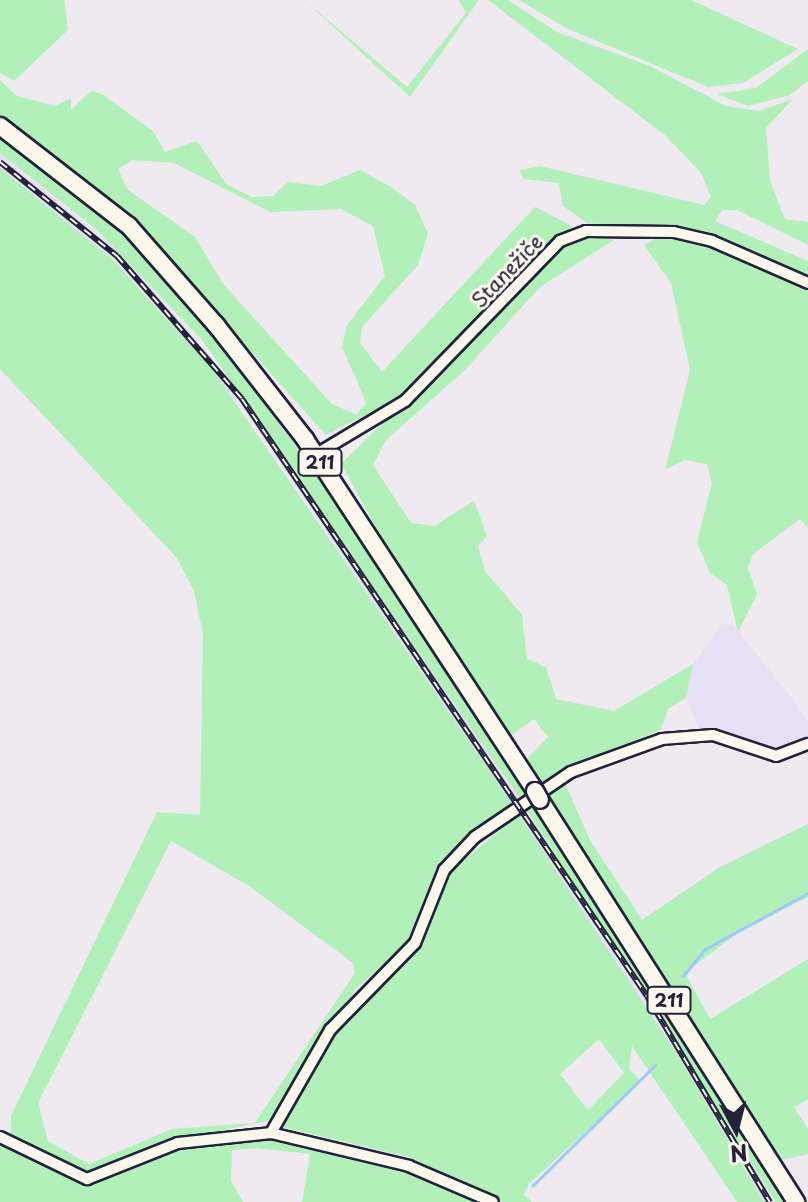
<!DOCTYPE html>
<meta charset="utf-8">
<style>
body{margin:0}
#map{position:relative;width:808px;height:1202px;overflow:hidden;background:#efe9f0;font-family:"Playpen Sans",sans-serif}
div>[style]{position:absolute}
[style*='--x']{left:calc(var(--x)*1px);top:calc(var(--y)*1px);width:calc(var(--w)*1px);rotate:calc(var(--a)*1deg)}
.built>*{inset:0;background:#e7dff3}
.green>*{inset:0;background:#b1f0b8}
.stream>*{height:3px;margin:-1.5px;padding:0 1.5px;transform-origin:1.5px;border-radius:1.5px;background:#9ccbf7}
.roads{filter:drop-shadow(2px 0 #22223b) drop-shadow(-2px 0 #22223b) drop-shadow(0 2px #22223b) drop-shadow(0 -2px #22223b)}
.street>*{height:10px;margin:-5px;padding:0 5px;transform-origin:5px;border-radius:5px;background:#fbf7ec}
.primary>*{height:16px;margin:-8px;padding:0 8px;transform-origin:8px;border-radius:8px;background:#fbf7ec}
.rail>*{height:6px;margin-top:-3px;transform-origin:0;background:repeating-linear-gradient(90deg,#fbf7ec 0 9px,#22223b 0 18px);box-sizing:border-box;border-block:2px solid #22223b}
.bridges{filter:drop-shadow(2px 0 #22223b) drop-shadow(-2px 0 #22223b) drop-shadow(0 2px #22223b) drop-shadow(0 -2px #22223b)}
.primary-bridge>*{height:16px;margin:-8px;padding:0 8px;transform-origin:8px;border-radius:8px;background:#fbf7ec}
span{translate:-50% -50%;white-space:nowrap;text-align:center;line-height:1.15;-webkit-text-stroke:6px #fbf7ec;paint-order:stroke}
.shield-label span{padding:2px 6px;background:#fbf7ec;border:2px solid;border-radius:6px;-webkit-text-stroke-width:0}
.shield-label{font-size:18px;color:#22223b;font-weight:700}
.street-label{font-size:20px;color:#22223b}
.north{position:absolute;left:696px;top:1090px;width:80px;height:80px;-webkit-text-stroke:6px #fbf7ec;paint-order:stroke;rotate:173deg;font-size:22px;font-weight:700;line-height:32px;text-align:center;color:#22223b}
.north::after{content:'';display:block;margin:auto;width:28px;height:36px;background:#22223b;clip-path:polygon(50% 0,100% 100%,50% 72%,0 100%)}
</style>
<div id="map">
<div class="built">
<i style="clip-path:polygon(0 153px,121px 253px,256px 409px,597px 913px,776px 1202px,764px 1202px,681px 1060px,250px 419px,145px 291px,0 168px)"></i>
<i style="clip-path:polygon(722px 624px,733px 625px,791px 697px,808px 722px,808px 739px,775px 751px,699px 729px,686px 698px,693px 664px)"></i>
</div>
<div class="green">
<i style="clip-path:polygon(0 0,64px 0,68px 30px,14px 81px,0 73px)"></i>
<i style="clip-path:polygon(304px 0,407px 87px,466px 13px,459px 0,479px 0,410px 97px)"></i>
<i style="clip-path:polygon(488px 0,508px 0,557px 32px,650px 66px,726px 106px,759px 111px,793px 99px,766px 128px,770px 181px,785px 219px,808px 222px,808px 245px,737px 210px,722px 210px,715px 221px,808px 261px,808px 276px,696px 231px,587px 223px,563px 206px,559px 183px,524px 179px,519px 170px,540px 166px,704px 205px,711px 197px,701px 173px,666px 136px)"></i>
<i style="clip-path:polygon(519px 0,691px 0,798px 49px,743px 83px,708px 87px,566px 28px)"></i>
<i style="clip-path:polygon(808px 49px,808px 81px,790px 95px,748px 106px,717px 94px,756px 88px)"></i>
<i style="clip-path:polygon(evenodd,0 80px,17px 96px,55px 106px,71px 98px,71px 110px,91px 91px,102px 94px,153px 131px,165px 152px,197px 141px,226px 184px,252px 197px,273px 196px,288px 182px,321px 186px,360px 170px,391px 187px,415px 205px,428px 234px,418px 265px,362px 327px,360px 343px,382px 372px,535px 207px,572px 226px,399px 398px,326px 435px,132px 219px,0 117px,0 80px,132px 160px,174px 163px,271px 212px,341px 209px,373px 226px,385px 276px,347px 325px,342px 347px,366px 402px,357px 415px,332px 404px,223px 284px,195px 237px,128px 190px,118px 169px,132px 160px)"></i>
<i style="clip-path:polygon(0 133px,125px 231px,193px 309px,342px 508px,528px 796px,521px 800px,202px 340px,97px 230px,0 153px)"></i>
<i style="clip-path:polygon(evenodd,0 168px,112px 259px,212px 369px,513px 805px,435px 874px,416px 934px,355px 990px,272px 1120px,156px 1144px,85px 1174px,11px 1136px,11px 1116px,157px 812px,200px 815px,203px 634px,194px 591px,177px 558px,0 369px,0 168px,171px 841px,249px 886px,353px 963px,355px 973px,255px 1123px,172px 1129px,89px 1164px,48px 1141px,38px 1103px,171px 841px)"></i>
<i style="clip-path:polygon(588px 236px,614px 240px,540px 287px,464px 371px,386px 440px,373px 465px,411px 523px,434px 526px,474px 501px,487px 536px,478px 546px,485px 571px,522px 615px,527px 659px,546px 667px,556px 699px,614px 711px,693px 664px,686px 698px,668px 709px,661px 729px,542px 786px,527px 759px,548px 737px,534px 719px,512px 735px,505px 731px,400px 570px,341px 464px,560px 249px)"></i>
<i style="clip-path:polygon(661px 236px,726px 251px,808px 287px,808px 528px,800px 519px,753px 554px,748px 568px,757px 594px,738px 632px,727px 585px,710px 573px,697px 542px,712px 483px,707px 464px,684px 460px,665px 470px,690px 370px,671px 283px,644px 245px)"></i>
<i style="clip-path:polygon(564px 781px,590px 840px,642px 920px,720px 867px,808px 824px,808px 897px,740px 931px,685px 973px,710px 1019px,808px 959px,808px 1099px,794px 1107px,808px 1129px,808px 1154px,781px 1160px,750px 1115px,548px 795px)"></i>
<i style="clip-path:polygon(534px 804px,789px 1202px,776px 1202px,527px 810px)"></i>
<i style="clip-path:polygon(evenodd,519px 815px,681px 1060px,764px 1202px,737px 1202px,632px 1046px,629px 1069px,641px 1081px,529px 1184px,524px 1195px,532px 1202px,503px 1202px,409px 1157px,282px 1127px,332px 1034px,360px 997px,420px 944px,443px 877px,519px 815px,599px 1039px,624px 1073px,588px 1110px,560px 1074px,599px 1039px)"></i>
<i style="clip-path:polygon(277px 1138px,392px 1166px,483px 1202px,302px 1202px,310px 1154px,256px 1148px,232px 1150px,231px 1181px,243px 1202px,0 1202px,0 1141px,84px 1184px,158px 1153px)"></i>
</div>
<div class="stream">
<i style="--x:683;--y:976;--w:35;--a:-51"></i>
<i style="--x:705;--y:949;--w:117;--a:-28.5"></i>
<i style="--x:532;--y:1186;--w:173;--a:-44.5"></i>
</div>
<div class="roads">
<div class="street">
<i style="--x:315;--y:455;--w:105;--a:-31"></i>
<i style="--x:405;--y:401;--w:223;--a:-45.9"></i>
<i style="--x:560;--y:241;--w:28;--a:-21"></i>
<i style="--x:586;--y:231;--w:88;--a:0.7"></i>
<i style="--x:674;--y:232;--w:39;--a:13"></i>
<i style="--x:712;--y:241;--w:105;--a:23.6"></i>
<i style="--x:271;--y:1133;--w:119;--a:-60.2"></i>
<i style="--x:330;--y:1030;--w:122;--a:-45.7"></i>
<i style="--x:415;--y:943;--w:79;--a:-68.3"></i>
<i style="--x:444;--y:870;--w:45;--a:-46.8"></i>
<i style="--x:475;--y:837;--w:116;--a:-34.1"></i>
<i style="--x:571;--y:772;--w:97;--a:-19.9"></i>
<i style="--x:662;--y:739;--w:51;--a:-4.5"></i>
<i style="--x:713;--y:735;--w:66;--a:18.4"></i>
<i style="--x:776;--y:756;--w:34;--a:-21"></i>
<i style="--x:0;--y:1137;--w:97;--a:25.8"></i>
<i style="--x:87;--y:1179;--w:98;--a:-21.6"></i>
<i style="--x:178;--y:1143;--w:94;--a:-6.1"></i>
<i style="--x:271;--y:1133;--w:142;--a:13.4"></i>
<i style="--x:409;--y:1166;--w:91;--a:23.2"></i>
</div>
<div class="primary">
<i style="--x:0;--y:126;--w:163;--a:37.8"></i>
<i style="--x:129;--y:226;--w:132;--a:48.7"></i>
<i style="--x:216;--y:325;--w:145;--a:52"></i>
<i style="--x:305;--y:439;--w:420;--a:56.8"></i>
<i style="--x:540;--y:800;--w:477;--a:57.5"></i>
</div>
</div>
<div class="rail">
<i style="--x:0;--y:162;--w:150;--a:38.8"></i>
<i style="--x:117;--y:256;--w:190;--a:48.8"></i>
<i style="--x:242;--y:399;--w:721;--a:55.85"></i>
<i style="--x:647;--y:996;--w:240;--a:59.2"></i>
</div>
<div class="bridges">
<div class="primary-bridge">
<i style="--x:535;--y:791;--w:10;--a:61"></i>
</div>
</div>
<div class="shield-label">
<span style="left:320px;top:462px">211</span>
<span style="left:669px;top:1000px">211</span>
</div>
<div class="street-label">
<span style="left:507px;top:271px;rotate:-46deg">Stanežiče</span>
</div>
<div class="north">N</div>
</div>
